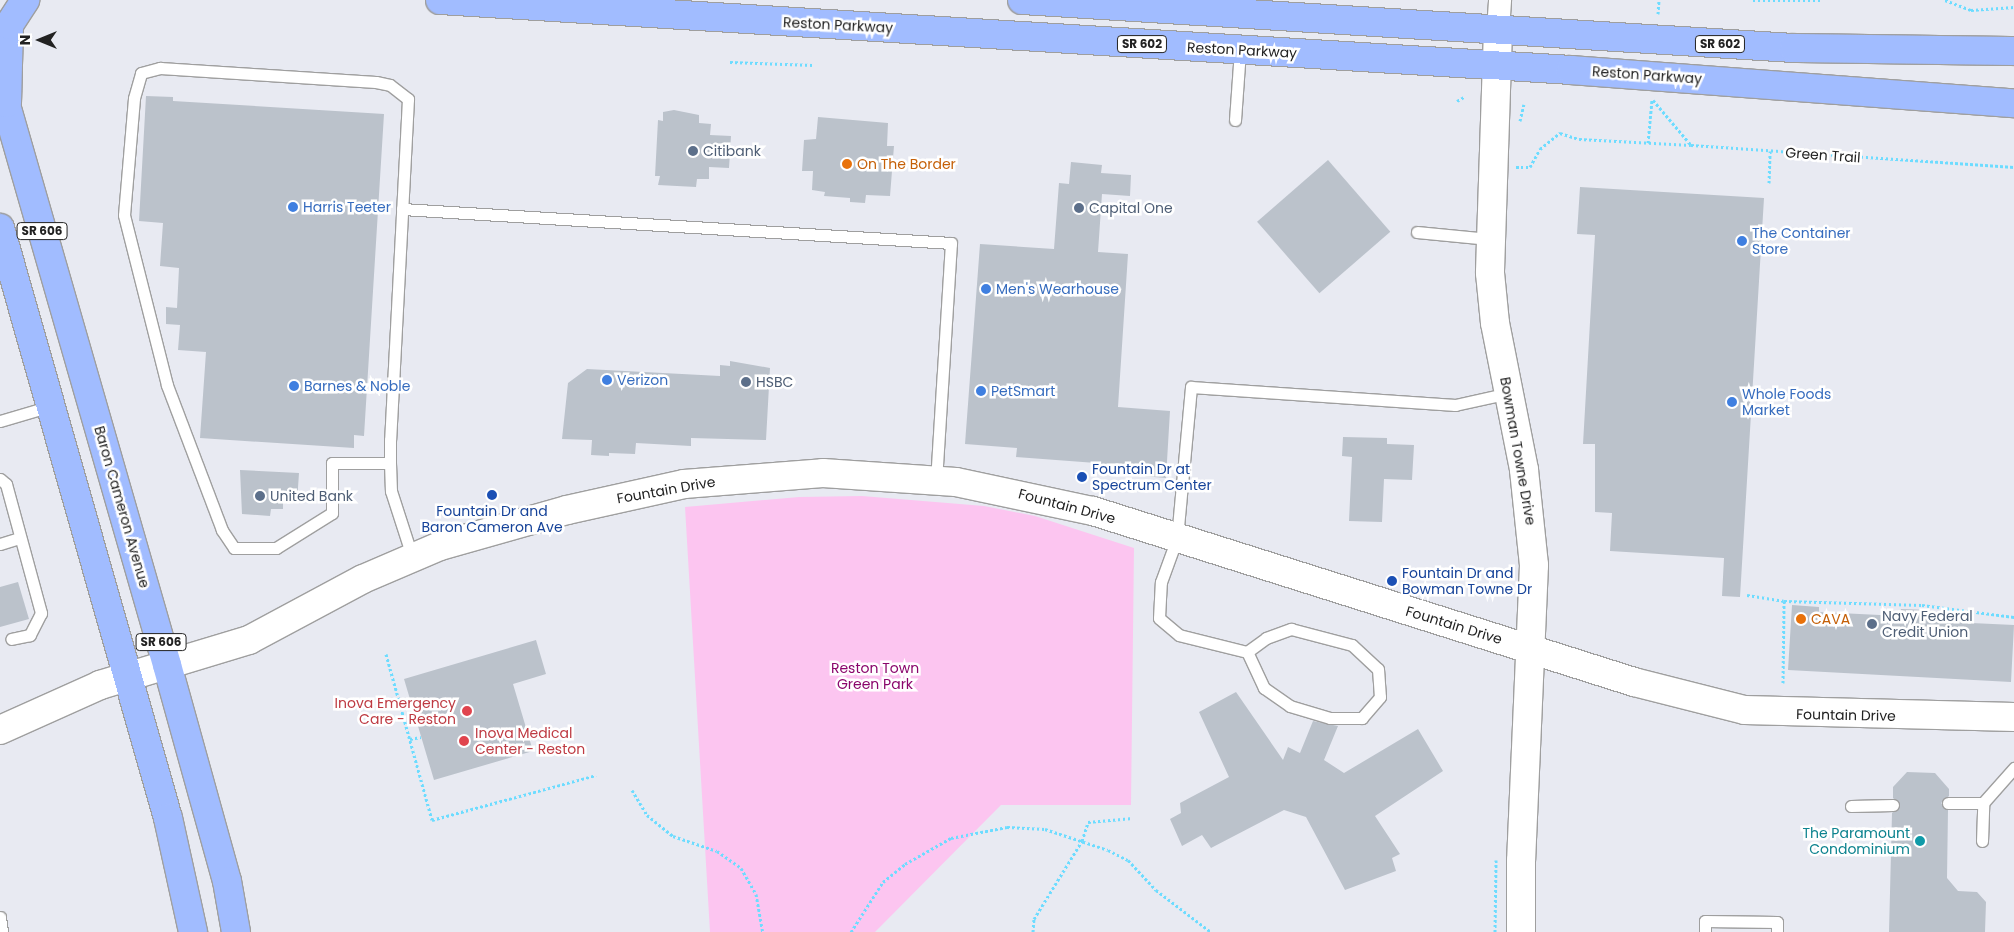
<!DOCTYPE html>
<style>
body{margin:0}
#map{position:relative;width:2014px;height:932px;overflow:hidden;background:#e8eaf2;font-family:Poppins,sans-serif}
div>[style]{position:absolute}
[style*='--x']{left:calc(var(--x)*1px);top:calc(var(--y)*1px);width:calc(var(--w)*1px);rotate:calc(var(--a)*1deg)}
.park>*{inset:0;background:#fcc5f0}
.building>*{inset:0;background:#bbc2cb;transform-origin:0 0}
.path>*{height:3px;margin-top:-1.5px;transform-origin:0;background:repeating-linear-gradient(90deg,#6ddcff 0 2.5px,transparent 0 5px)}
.roads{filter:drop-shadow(1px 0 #9f9f9f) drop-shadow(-1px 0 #9f9f9f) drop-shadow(0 1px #9f9f9f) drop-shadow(0 -1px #9f9f9f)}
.service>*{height:11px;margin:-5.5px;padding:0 5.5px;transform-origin:5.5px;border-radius:5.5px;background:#fff}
.minor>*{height:22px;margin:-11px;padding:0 11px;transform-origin:11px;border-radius:11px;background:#fff}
.tertiary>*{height:28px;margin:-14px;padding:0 14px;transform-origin:14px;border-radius:14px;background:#fff}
.primary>*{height:28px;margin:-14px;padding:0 14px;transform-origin:14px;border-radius:14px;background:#a1bcff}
.dots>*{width:14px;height:14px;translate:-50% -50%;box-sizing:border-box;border:2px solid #fff;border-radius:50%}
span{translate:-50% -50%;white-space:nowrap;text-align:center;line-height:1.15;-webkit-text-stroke:5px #fff;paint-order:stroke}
.shield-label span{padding:1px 4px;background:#fff;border:1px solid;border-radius:4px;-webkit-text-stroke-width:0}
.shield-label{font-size:12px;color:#222;font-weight:700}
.street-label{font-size:14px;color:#222}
.service-label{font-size:14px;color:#4e5e75}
.left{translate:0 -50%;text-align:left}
.food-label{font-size:14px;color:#c56008}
.shop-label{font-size:14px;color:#366cbe}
.transit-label{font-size:14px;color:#164399}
.park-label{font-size:14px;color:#8a066c}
.health-label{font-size:14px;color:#be3a42}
.right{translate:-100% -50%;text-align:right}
.culture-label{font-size:14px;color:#0d838f}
.north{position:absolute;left:15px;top:15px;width:50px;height:50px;-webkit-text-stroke:4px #fff;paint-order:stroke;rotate:270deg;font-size:14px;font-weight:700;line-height:20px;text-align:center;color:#222}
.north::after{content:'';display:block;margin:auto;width:18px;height:22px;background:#222;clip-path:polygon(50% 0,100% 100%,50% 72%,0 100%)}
</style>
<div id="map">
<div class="park">
<i style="clip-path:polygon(862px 496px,984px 506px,1035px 516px,1134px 548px,1131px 805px,1001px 805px,875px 932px,710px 932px,685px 507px,799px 497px)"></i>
</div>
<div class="building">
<i style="clip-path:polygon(146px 96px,173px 97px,173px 101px,384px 114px,364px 436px,354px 435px,354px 448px,200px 438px,206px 352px,178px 350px,180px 325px,166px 324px,166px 307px,177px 308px,179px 268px,160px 266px,163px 223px,139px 221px)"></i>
<i style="clip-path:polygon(674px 110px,699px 115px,699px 123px,711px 124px,710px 135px,731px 136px,729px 168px,709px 167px,709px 179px,697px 179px,696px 187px,658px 185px,660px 176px,655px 176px,658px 120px,663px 121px,663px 112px)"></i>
<i style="clip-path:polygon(818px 117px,888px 123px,887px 146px,894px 146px,890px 196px,866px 195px,865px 203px,850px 202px,850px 198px,824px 196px,825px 192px,812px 190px,813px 171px,802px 171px,804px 140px,816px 139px)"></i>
<i style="left:1328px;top:160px;width:95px;height:94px;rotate:49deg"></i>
<i style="clip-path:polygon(1071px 162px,1102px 165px,1101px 173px,1131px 175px,1130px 196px,1102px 194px,1098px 252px,1128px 254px,1118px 407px,1170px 411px,1166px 478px,1095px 472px,1096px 463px,1016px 457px,1017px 448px,965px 444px,980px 244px,1054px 249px,1059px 183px,1069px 184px)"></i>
<i style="clip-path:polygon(1580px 187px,1764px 198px,1740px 597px,1722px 596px,1724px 558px,1610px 551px,1612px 513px,1595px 512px,1595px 444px,1583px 444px,1595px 235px,1577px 234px)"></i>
<i style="clip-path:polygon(730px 361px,770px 368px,766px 440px,691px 438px,691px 446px,636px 443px,635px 454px,609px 453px,609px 456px,591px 455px,592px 440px,562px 439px,568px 383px,587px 369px,720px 376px,720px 365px,730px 366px)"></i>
<i style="clip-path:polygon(1343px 437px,1387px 438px,1387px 444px,1414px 445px,1412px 480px,1384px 479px,1382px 522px,1349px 521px,1352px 457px,1342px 456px)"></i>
<i style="clip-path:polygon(240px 470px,299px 473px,297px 502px,283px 502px,283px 509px,271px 509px,270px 516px,242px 514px)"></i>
<i style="clip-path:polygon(18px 582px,29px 619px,0 627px,0 587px)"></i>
<i style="clip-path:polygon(1792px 605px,1819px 607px,1819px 612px,1900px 616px,1901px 609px,1930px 610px,1929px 621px,2014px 625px,2011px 682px,1788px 670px)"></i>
<i style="clip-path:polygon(536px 640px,546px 674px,513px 684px,533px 751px,434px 780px,404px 679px)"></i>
<i style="clip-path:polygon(1236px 692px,1283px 760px,1288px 747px,1300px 753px,1313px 721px,1338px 726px,1324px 760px,1344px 773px,1418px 729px,1443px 771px,1375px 816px,1400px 854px,1392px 858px,1396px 871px,1345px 890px,1306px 817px,1284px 810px,1211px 848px,1202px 835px,1182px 846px,1170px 819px,1181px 813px,1180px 803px,1229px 777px,1199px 712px)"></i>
<i style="clip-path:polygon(1907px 772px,1935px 773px,1949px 789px,1949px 796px,1941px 803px,1948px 810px,1947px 878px,1958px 891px,1977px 892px,1986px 902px,1985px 932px,1889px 932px,1892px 813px,1900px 805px,1893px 798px,1893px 787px)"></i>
</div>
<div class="path">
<i style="--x:1753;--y:0;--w:68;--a:0"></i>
<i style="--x:1945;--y:0;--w:28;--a:21"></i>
<i style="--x:1971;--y:10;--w:43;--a:-4"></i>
<i style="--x:1658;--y:14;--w:14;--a:-86"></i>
<i style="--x:730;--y:62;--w:83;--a:2.1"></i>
<i style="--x:1653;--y:100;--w:59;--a:49.8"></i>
<i style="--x:1691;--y:145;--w:324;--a:3.9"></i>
<i style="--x:1457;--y:101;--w:8;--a:-30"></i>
<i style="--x:1520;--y:121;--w:17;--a:-77"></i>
<i style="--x:1648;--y:143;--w:43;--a:-84.7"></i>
<i style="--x:1516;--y:167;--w:14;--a:0"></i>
<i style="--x:1530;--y:167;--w:21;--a:-61"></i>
<i style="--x:1540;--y:149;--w:26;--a:-39"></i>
<i style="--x:1560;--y:133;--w:20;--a:18"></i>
<i style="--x:1579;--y:139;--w:112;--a:3.1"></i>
<i style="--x:1769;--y:183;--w:32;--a:-88"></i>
<i style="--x:1747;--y:595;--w:37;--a:9"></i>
<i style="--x:1784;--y:601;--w:138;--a:1.7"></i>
<i style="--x:1922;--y:605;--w:93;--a:7.4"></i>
<i style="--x:386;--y:654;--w:172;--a:74.5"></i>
<i style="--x:432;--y:820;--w:170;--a:-15.3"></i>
<i style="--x:1783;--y:683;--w:82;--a:-89.3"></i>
<i style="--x:410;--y:739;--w:11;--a:-10"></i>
<i style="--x:632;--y:790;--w:29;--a:59"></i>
<i style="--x:647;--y:815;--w:33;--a:39"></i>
<i style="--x:673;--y:836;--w:46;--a:18.8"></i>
<i style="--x:717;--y:851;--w:29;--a:35"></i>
<i style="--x:741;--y:868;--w:30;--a:60"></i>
<i style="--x:756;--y:894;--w:39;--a:80"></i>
<i style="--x:851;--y:932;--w:59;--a:-57.4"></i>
<i style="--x:883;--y:882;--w:28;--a:-39"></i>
<i style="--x:905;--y:864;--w:53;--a:-29.5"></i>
<i style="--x:951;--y:838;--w:57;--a:-11.1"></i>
<i style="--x:1007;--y:827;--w:38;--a:3"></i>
<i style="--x:1045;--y:829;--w:66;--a:18.4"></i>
<i style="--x:1108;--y:850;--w:22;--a:27"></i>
<i style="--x:1128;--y:860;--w:41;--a:47"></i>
<i style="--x:1156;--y:890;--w:69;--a:37.4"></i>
<i style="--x:1033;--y:932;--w:13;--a:-86"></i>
<i style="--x:1034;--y:919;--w:92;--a:-58.4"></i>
<i style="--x:1082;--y:841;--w:20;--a:-72"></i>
<i style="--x:1088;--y:822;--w:45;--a:-5.1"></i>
<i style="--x:1495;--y:932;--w:72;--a:-89.2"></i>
</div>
<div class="roads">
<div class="service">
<i style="--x:1235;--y:120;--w:70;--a:-85.9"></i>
<i style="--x:402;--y:209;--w:550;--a:3.54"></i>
<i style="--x:951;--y:243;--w:237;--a:93.6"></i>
<i style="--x:1417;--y:232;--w:72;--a:5.6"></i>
<i style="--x:0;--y:421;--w:53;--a:-16.4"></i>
<i style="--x:390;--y:463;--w:58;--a:180"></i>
<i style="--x:332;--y:463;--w:50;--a:90"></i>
<i style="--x:332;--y:513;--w:66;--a:148"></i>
<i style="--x:276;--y:548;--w:42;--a:180"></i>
<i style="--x:234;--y:548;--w:22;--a:-124"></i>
<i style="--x:222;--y:530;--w:155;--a:-110.8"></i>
<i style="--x:167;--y:385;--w:175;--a:-104.2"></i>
<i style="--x:124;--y:215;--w:117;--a:-85.1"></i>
<i style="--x:134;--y:98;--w:26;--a:-74"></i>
<i style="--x:141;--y:73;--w:20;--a:-15"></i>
<i style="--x:160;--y:68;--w:216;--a:3.7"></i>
<i style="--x:376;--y:82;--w:14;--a:12"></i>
<i style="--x:390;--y:85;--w:23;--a:38"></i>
<i style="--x:408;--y:99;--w:341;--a:93"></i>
<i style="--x:390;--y:440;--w:23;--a:90"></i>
<i style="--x:390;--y:463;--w:28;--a:88"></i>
<i style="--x:391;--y:491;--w:68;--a:72.1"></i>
<i style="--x:0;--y:479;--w:8;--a:40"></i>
<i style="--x:6;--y:484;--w:134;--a:74.8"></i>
<i style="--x:41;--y:613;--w:25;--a:117"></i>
<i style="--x:30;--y:635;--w:19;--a:168"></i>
<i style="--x:0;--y:544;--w:21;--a:-17"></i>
<i style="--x:1247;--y:652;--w:24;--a:-36"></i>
<i style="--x:1266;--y:638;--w:27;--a:-20"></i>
<i style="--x:1291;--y:629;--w:63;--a:14.7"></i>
<i style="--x:1352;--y:645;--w:35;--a:43"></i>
<i style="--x:1378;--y:669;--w:28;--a:86"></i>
<i style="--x:1380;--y:697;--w:28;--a:131"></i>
<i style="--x:1362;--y:718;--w:32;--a:180"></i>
<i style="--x:1330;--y:718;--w:42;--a:-163.3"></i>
<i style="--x:1290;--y:706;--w:32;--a:-145"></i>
<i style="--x:1264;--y:688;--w:40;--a:-115"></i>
<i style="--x:1247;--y:652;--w:70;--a:-166"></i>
<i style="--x:1179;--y:635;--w:26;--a:-140"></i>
<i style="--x:1159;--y:618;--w:36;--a:-87"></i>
<i style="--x:1161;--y:582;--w:47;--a:-70"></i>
<i style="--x:1177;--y:538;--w:152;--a:-84.7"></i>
<i style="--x:1191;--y:387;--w:265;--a:3.9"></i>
<i style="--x:1455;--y:405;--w:55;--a:-12.5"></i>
<i style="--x:1948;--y:803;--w:35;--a:0"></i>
<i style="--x:1851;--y:806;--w:42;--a:-1.4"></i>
<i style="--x:1982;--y:841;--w:38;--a:-88"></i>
<i style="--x:1983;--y:803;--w:47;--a:-48.5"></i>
<i style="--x:0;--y:917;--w:15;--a:82"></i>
<i style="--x:1705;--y:932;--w:11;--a:-90"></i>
<i style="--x:1705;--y:921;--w:72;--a:0.8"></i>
<i style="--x:1777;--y:922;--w:10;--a:90"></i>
</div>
<div class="minor">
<i style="--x:1498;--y:30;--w:30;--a:-86"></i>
</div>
<div class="tertiary">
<i style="--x:1498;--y:30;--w:243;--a:91.9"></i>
<i style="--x:1490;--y:273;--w:50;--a:84.3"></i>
<i style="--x:1495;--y:323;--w:150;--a:78.8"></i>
<i style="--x:1524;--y:470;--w:96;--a:84"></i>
<i style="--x:1534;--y:565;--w:296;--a:92.5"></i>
<i style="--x:1521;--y:861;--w:71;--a:90"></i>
<i style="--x:0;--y:730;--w:110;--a:-24.2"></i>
<i style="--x:100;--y:685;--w:156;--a:-16.8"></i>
<i style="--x:249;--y:640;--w:129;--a:-28.2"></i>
<i style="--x:363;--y:579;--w:84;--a:-23.2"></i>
<i style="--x:440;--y:546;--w:132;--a:-15.8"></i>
<i style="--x:567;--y:510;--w:120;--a:-12.5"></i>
<i style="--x:684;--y:484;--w:139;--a:-4.5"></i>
<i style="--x:823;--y:473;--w:133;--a:3.9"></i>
<i style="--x:956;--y:482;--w:140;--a:12"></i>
<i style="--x:1093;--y:511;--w:567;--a:17.54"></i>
<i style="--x:1634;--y:682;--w:114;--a:14.2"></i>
<i style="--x:1745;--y:710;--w:269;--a:1.5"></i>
</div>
<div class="primary">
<i style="--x:440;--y:0;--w:1133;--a:3.54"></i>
<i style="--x:1571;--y:70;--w:444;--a:4.3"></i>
<i style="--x:1022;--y:0;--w:773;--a:3.56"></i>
<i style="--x:1794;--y:48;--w:220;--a:0.8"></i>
<i style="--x:0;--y:84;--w:605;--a:73.96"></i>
<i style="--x:167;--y:665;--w:224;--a:74.5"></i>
<i style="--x:227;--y:881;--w:52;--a:80"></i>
<i style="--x:7;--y:103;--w:78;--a:-88.5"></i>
<i style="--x:9;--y:25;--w:30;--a:-57"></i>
<i style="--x:0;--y:228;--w:613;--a:74.11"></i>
<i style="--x:168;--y:818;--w:117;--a:77.6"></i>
</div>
</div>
<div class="dots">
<i style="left:693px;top:151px;background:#5c6f8a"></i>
<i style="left:847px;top:164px;background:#e8710a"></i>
<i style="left:293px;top:207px;background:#3f7fe0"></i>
<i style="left:1079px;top:208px;background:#5c6f8a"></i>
<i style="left:1742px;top:241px;background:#3f7fe0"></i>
<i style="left:986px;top:289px;background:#3f7fe0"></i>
<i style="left:607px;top:380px;background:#3f7fe0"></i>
<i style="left:746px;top:382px;background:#5c6f8a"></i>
<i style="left:294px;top:386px;background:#3f7fe0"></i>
<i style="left:981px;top:391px;background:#3f7fe0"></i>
<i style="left:1732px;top:402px;background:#3f7fe0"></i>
<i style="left:1082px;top:477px;background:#1a4fb4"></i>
<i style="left:492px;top:495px;background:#1a4fb4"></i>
<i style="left:260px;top:496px;background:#5c6f8a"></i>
<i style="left:1392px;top:581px;background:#1a4fb4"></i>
<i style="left:1801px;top:619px;background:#e8710a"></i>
<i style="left:1872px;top:624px;background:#5c6f8a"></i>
<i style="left:467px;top:711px;background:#e0444e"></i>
<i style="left:464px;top:741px;background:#e0444e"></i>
<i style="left:1920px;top:841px;background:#0f9aa8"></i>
</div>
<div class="shield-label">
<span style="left:1142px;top:44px">SR 602</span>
<span style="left:1720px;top:44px">SR 602</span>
<span style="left:42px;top:231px">SR 606</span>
<span style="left:161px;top:642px">SR 606</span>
</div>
<div class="street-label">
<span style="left:838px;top:25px;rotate:3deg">Reston Parkway</span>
<span style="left:1242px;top:50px;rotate:3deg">Reston Parkway</span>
<span style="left:1647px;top:75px;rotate:4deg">Reston Parkway</span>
<span style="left:1823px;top:155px;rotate:4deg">Green Trail</span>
<span style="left:1518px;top:451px;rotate:80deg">Bowman Towne Drive</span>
<span style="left:666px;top:490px;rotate:-10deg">Fountain Drive</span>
<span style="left:1067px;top:506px;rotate:15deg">Fountain Drive</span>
<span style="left:122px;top:507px;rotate:74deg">Baron Cameron Avenue</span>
<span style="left:1454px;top:625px;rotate:17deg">Fountain Drive</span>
<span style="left:1846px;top:715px;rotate:1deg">Fountain Drive</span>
</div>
<div class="service-label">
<span class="left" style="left:703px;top:151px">Citibank</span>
<span class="left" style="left:1089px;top:208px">Capital One</span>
<span class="left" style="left:756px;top:382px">HSBC</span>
<span class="left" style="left:270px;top:496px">United Bank</span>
<span class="left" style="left:1882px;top:624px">Navy Federal<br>Credit Union</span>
</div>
<div class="food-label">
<span class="left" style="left:857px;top:164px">On The Border</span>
<span class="left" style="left:1811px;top:619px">CAVA</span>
</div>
<div class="shop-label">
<span class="left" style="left:303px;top:207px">Harris Teeter</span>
<span class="left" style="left:1752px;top:241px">The Container<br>Store</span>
<span class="left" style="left:996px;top:289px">Men's Wearhouse</span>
<span class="left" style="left:617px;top:380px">Verizon</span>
<span class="left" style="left:304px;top:386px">Barnes &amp; Noble</span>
<span class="left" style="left:991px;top:391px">PetSmart</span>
<span class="left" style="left:1742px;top:402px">Whole Foods<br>Market</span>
</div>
<div class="transit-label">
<span class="left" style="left:1092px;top:477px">Fountain Dr at<br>Spectrum Center</span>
<span style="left:492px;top:519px">Fountain Dr and<br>Baron Cameron Ave</span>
<span class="left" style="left:1402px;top:581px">Fountain Dr and<br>Bowman Towne Dr</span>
</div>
<div class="park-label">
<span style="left:875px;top:676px">Reston Town<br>Green Park</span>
</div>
<div class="health-label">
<span class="right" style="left:456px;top:711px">Inova Emergency<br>Care - Reston</span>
<span class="left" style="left:475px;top:741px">Inova Medical<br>Center - Reston</span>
</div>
<div class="culture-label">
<span class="right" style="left:1910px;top:841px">The Paramount<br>Condominium</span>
</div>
<div class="north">N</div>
</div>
